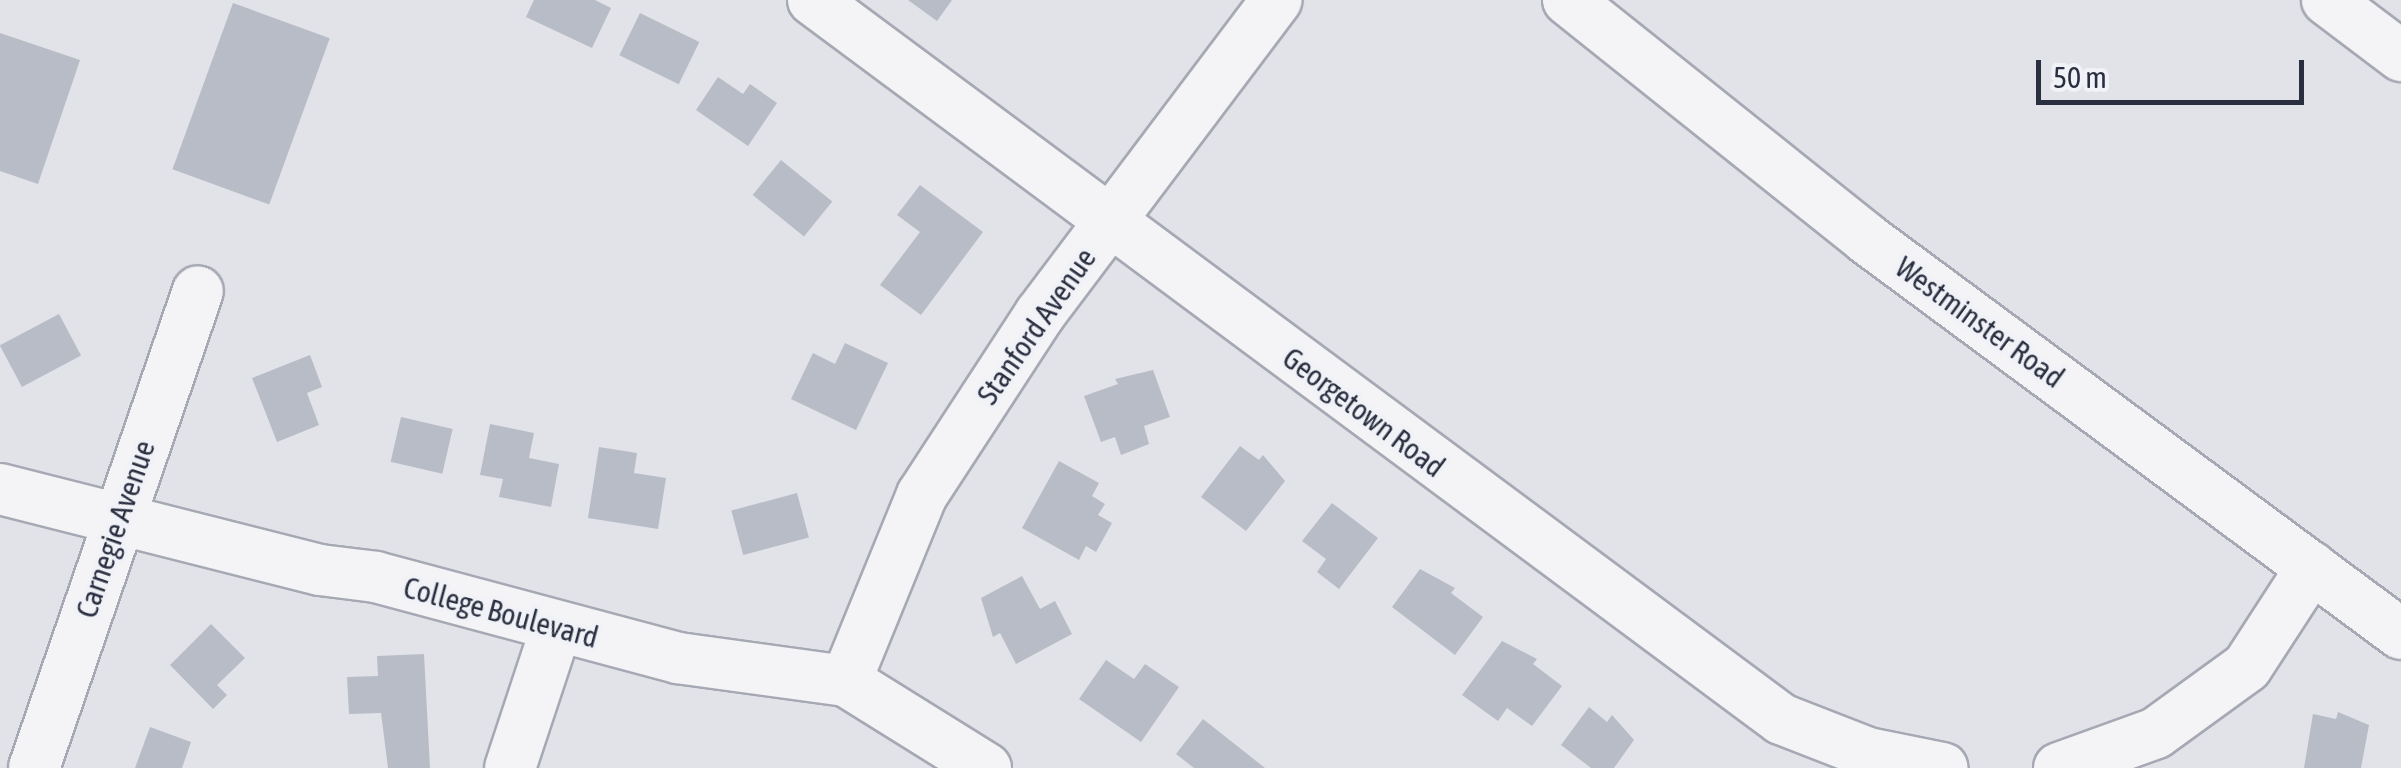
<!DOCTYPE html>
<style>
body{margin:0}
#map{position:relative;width:2401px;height:768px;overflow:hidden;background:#e1e3e9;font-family:"Asap Condensed",sans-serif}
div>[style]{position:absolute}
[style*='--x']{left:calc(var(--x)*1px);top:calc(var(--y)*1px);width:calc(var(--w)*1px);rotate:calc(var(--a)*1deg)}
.building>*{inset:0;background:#b8bcc6;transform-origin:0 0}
.roads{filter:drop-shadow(2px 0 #a6a9b3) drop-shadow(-2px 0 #a6a9b3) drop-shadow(0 2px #a6a9b3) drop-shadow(0 -2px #a6a9b3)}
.minor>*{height:50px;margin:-25px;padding:0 25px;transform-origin:25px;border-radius:25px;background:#f4f4f7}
span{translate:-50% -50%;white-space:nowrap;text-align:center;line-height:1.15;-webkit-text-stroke:8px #f1f2f7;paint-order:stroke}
.street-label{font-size:30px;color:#2a2f40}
.scale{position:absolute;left:2036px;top:60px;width:268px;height:45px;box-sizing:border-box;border:5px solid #2a2f40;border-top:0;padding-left:12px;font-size:30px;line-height:35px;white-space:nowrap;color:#2a2f40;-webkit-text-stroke:8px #f1f2f7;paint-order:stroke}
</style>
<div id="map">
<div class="building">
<i style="clip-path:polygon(534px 0,595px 0,611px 8px,592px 48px,526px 17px)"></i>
<i style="clip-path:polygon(908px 0,952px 0,937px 21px)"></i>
<i style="left:233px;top:3px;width:103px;height:177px;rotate:20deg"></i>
<i style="left:640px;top:13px;width:66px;height:47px;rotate:26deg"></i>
<i style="clip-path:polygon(0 33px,80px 60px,38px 184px,0 171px)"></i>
<i style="clip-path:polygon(718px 77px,743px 94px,750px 84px,777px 103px,748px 146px,696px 110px)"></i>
<i style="left:781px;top:160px;width:66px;height:45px;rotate:39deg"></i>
<i style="clip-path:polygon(920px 185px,983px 232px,921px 315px,880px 285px,920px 232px,897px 215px)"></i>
<i style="left:59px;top:314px;width:47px;height:67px;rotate:62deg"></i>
<i style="clip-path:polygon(845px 343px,888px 363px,856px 430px,791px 399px,813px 353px,835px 364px)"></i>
<i style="clip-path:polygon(310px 355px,322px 387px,307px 393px,319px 425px,277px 442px,252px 378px)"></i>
<i style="clip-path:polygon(1153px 370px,1170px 417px,1144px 426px,1149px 444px,1121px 455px,1115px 437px,1101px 442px,1084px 396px,1118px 384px,1115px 379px)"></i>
<i style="left:401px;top:417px;width:53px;height:46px;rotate:13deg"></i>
<i style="clip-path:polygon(490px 424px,534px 433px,529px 458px,559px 464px,551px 507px,499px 497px,503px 479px,480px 475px)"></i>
<i style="clip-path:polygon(1240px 446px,1259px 460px,1263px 455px,1285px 481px,1246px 531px,1201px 497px)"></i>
<i style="clip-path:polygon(599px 447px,637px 453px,634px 473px,666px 478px,658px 529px,588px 518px)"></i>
<i style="clip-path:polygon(1059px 461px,1099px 483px,1092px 496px,1105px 504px,1098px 515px,1112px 523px,1096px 552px,1086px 546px,1079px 560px,1022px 528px)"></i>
<i style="left:797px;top:493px;width:46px;height:68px;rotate:75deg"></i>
<i style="clip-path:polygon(1332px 503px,1378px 538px,1339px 589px,1317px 572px,1326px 559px,1302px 541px)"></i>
<i style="clip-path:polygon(1420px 569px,1455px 588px,1451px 593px,1483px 617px,1455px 655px,1392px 607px)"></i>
<i style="clip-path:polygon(1022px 576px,1040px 609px,1055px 601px,1072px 634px,1016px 664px,1000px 633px,993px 637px,981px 598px)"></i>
<i style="clip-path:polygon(211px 624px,245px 658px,217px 685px,227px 695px,213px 709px,170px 665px)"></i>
<i style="clip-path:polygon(1502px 641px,1537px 659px,1533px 664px,1562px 686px,1532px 726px,1507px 708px,1498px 721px,1462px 695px)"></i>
<i style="clip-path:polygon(424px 654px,430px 768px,388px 768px,381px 713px,349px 714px,347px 677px,378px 676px,377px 656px)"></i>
<i style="clip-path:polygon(1106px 660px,1134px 679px,1145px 664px,1179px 687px,1141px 742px,1079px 699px)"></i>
<i style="clip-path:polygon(1589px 707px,1607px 722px,1612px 715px,1634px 740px,1614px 768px,1591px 768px,1561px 745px)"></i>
<i style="clip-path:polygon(2338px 712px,2369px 725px,2361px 768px,2304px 768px,2313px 714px,2336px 719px)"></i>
<i style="clip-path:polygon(1203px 719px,1265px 768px,1194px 768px,1176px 754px)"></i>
<i style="clip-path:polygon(150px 727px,191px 742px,182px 768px,135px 768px)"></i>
</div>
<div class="roads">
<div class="minor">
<i style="--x:813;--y:0;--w:1206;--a:36.6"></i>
<i style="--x:1781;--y:719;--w:93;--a:21.3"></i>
<i style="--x:1868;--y:753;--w:76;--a:11.3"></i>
<i style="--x:1568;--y:0;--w:383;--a:38.6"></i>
<i style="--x:1867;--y:239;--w:664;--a:36.49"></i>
<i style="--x:2327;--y:0;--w:93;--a:37.1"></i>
<i style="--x:0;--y:489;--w:330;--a:14.2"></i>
<i style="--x:320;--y:570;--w:56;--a:7.1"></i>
<i style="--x:376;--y:577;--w:313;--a:15"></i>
<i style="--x:678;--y:658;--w:170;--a:7.8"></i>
<i style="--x:846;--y:681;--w:165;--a:31.9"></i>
<i style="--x:846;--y:681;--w:201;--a:-67.8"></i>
<i style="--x:922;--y:495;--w:216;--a:-56.9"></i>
<i style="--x:1040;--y:314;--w:393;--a:-53"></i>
<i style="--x:34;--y:768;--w:504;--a:-71.03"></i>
<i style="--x:510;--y:768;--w:146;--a:-71.7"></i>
<i style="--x:2059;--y:768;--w:103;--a:-19.8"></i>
<i style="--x:2156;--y:733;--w:112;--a:-36"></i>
<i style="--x:2247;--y:667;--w:119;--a:-57"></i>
</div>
</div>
<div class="street-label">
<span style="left:1980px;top:322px;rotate:36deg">Westminster Road</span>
<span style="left:1036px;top:326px;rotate:-55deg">Stanford Avenue</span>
<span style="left:1364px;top:412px;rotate:37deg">Georgetown Road</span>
<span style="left:115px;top:529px;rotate:-71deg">Carnegie Avenue</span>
<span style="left:501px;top:612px;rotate:15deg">College Boulevard</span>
</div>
<div class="scale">50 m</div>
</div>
